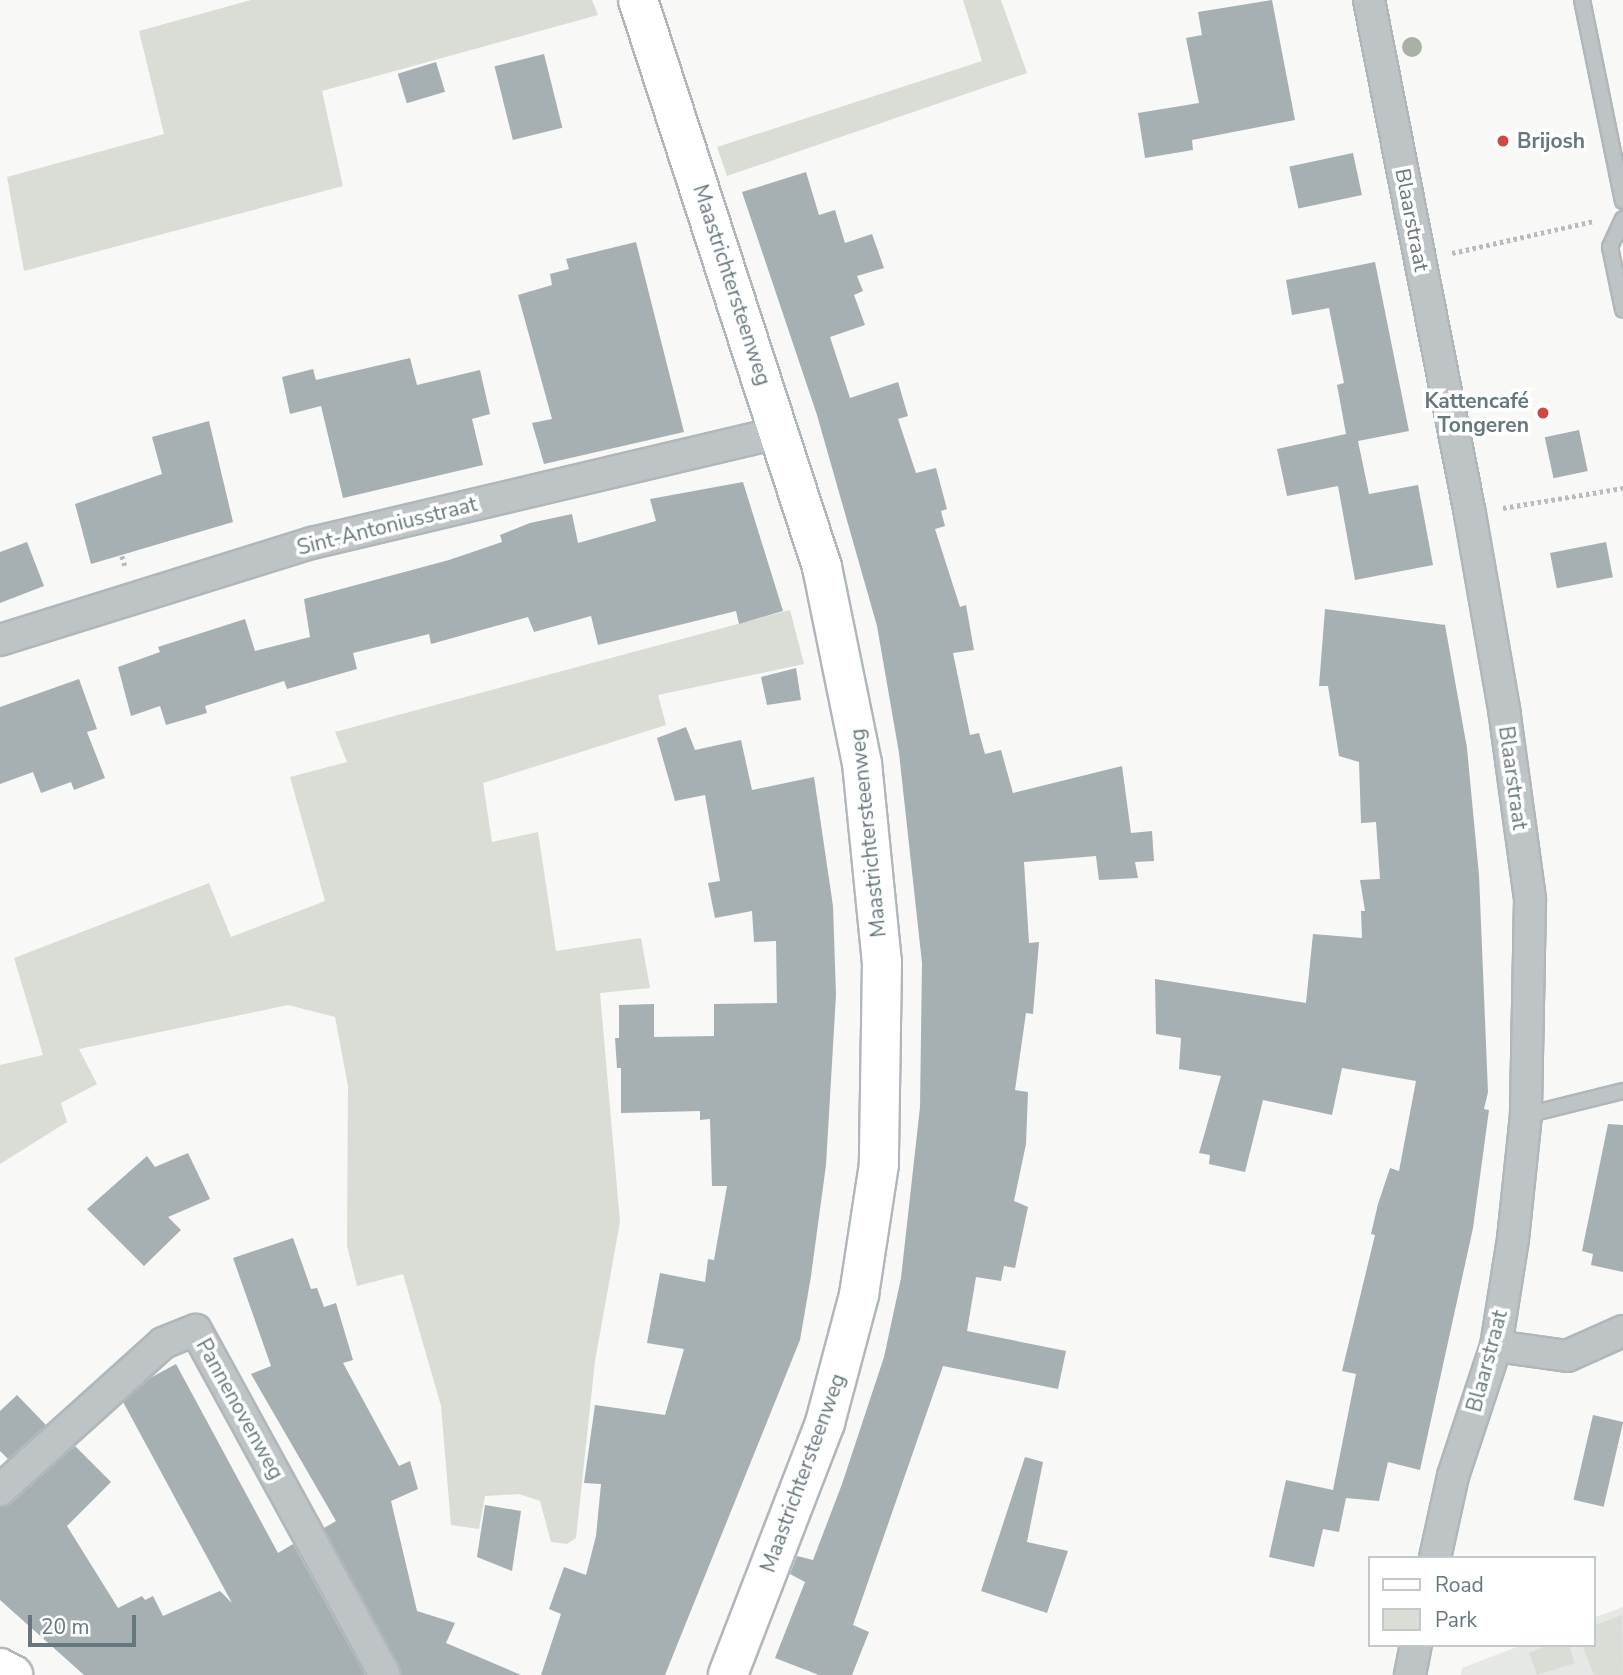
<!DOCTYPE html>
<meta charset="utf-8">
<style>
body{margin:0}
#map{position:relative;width:1623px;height:1675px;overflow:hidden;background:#f8f8f6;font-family:"Nunito Sans",sans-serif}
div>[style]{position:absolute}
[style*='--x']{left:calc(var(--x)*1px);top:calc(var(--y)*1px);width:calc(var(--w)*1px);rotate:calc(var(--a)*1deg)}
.built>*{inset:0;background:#e6e8e6}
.green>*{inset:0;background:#d9ddd6}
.building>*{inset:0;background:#a6afb2;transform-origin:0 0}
.path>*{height:4.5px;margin-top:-2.25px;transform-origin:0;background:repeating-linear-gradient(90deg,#b8bcbe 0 3.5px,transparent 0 7px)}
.roads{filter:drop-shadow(2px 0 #b0b7ba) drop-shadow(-2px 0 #b0b7ba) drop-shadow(0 2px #b0b7ba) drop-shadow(0 -2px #b0b7ba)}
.lane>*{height:14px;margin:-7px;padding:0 7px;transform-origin:7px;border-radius:7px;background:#bec3c5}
.street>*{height:30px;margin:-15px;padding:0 15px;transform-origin:15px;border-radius:15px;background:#bec3c5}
.secondary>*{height:38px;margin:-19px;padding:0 19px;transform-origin:19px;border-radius:19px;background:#fff}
.primary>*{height:38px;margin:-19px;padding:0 19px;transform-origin:19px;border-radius:19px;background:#fff}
.trees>*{width:20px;height:20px;margin:-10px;border-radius:50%;background:#aab0a6}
.dots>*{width:19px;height:19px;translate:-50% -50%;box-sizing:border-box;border:4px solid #fff;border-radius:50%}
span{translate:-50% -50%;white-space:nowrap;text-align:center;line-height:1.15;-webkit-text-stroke:7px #fff;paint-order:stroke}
.poi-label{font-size:21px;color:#66787d;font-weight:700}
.left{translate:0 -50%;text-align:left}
.right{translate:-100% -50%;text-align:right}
.street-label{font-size:21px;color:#66787d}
.legend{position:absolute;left:1368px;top:1556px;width:228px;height:91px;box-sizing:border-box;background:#fff;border:2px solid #c2c9cb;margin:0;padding:9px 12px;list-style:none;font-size:21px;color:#66787d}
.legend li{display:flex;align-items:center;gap:14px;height:35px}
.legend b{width:35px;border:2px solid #c2c9cb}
.scale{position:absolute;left:28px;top:1615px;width:108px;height:32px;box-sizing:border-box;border:4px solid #66787d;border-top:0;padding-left:9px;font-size:21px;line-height:24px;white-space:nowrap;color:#66787d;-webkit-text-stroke:5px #fff;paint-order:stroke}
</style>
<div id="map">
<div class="built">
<i style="clip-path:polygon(1623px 1607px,1623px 1675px,1461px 1675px,1462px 1668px,1522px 1645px,1593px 1645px,1593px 1618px)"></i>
</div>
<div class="green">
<i style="clip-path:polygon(251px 0,592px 0,598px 15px,322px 91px,343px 186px,24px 271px,7px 177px,164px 134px,139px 31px)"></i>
<i style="clip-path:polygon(963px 0,1001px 0,1027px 73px,727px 176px,717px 147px,982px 61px)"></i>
<i style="clip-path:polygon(790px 610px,804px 664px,658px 695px,666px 725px,483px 783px,492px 842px,538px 832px,556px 951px,641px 938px,650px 988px,600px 993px,620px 1222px,595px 1361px,576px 1538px,567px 1544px,551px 1542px,540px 1501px,519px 1494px,485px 1496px,479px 1529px,451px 1525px,441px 1406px,403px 1274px,357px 1286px,347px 1246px,348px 1086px,335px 1017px,288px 1005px,79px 1049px,97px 1084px,61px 1103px,67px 1122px,0 1164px,0 1065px,43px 1055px,14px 958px,209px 883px,231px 937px,325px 901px,290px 777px,347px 762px,335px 732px)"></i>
<i style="clip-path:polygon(1622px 1615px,1623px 1675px,1594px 1675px,1582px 1645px,1593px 1645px,1593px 1626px)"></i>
<i style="clip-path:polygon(1548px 1645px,1569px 1645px,1575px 1663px,1537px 1675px,1529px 1653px)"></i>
</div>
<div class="building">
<i style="clip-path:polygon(1272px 0,1295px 120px,1192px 140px,1193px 150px,1145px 158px,1138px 113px,1199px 103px,1186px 38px,1202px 35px,1198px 12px)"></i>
<i style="left:544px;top:54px;width:76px;height:51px;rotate:76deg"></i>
<i style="left:436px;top:62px;width:31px;height:40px;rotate:73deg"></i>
<i style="left:1353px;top:153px;width:43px;height:65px;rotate:78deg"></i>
<i style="clip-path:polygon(806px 172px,819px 215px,835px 210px,845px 243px,872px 234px,884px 268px,857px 276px,863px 291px,854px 295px,865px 325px,830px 337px,850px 398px,898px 382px,908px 416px,898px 419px,916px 473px,936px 468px,947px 509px,941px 511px,945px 526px,935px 529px,960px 607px,966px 605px,974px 650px,953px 653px,970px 735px,979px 733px,985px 754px,1001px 750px,1013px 793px,1122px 766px,1131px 833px,1152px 831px,1154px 861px,1135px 862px,1138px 878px,1099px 880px,1096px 856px,1024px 862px,1029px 943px,1039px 942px,1033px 1014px,1026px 1013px,1015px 1090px,1028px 1092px,1026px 1144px,1014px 1201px,1028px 1207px,1015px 1268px,1004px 1266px,1001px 1281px,976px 1277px,967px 1331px,1066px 1351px,1058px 1389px,943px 1366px,853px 1625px,869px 1632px,852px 1675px,819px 1675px,775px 1658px,805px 1582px,790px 1574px,797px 1556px,813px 1560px,842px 1484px,884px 1357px,901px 1278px,920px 1107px,922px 963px,899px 753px,877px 626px,817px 415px,742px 192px)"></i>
<i style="clip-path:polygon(636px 242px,684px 432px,544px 464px,532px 423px,552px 419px,518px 295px,552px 285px,550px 274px,569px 269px,566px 259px)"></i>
<i style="clip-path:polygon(1375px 262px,1409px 431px,1358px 441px,1369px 494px,1418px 485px,1433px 565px,1355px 580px,1338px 486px,1287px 496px,1277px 449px,1346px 434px,1337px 385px,1344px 383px,1329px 308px,1292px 315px,1286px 280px)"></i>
<i style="clip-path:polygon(410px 358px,417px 385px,480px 370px,490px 414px,472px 419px,483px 465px,343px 498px,321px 406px,290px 414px,282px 377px,313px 369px,316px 380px)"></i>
<i style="clip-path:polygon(209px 421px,233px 522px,91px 564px,75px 504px,162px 474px,152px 437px)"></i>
<i style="left:1579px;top:430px;width:42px;height:35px;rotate:78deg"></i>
<i style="clip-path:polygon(743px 482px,783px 611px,739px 624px,736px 611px,598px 645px,591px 616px,534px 632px,528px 617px,431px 644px,429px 634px,353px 653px,357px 669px,287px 689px,284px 681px,205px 706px,207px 713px,166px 725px,160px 706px,131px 716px,118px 667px,160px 652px,158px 647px,245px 619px,255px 651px,310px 637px,304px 599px,449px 560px,502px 542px,500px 535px,530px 523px,572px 514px,578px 543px,656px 521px,650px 499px)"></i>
<i style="clip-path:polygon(27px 542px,44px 586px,0 603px,0 552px)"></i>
<i style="left:1606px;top:542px;width:36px;height:57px;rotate:79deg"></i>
<i style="clip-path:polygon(1325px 609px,1445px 625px,1467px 748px,1479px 875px,1488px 1092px,1484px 1109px,1489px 1110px,1473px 1228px,1420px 1470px,1388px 1462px,1379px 1501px,1346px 1498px,1339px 1532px,1323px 1529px,1314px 1567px,1269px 1557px,1286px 1480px,1333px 1490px,1356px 1374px,1342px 1371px,1375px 1235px,1371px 1234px,1378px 1204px,1390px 1168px,1399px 1171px,1416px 1081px,1342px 1068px,1332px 1115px,1263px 1100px,1245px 1172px,1209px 1164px,1210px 1155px,1199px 1153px,1221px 1076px,1179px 1069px,1181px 1038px,1156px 1034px,1155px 979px,1306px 1003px,1313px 934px,1362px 938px,1361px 911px,1365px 911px,1360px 880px,1380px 879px,1376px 822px,1361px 823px,1359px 762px,1339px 756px,1328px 686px,1319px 686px)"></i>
<i style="clip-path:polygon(796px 668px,801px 700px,767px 705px,761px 677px)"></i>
<i style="clip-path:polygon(79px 679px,97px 729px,87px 732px,105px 778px,74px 790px,71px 782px,41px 793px,33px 772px,0 784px,0 707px)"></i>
<i style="clip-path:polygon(686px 727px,695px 750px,741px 740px,752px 790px,814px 777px,833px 906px,836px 995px,826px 1165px,811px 1276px,800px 1340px,665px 1675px,541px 1675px,561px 1614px,549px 1609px,564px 1567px,586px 1575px,596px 1536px,601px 1484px,584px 1483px,595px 1405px,665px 1415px,684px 1349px,647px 1343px,660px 1273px,705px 1282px,708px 1259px,714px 1260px,727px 1186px,712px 1186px,710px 1119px,700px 1120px,700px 1111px,621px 1113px,621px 1068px,617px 1068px,615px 1038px,619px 1038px,619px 1005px,654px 1004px,654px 1037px,714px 1036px,714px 1004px,777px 1003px,776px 941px,754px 942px,752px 911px,715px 918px,708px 883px,720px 881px,705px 795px,675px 801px,657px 738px)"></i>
<i style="clip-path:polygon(1608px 1124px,1623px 1125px,1623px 1272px,1591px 1265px,1593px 1254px,1582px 1251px)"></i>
<i style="clip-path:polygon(188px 1153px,210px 1199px,168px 1217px,181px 1230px,144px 1266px,87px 1209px,147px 1156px,155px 1167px)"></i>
<i style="clip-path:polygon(293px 1238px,311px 1289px,317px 1288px,324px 1307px,336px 1303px,353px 1360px,343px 1363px,399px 1466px,410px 1461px,418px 1489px,391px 1501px,417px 1611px,455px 1623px,446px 1643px,521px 1675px,402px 1675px,324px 1528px,336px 1521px,251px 1374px,271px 1366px,233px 1258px)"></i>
<i style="clip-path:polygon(176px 1364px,278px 1553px,293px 1544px,365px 1675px,84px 1675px,0 1600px,0 1507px,12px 1503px,75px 1446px,111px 1482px,67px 1526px,118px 1608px,142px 1596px,145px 1600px,153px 1596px,163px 1616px,220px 1591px,232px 1603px,123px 1402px,152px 1377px)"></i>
<i style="clip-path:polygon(17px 1395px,46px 1425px,8px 1459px,0 1451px,0 1411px)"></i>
<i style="left:1593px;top:1415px;width:31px;height:87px;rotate:13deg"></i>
<i style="clip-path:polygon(1025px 1457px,1043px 1462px,1027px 1542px,1068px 1551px,1047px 1613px,981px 1591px)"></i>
<i style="clip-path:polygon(485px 1505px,521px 1511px,512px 1571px,477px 1557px)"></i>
</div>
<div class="path">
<i style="--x:1452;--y:253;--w:146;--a:-12.7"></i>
<i style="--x:1503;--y:508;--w:122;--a:-9.5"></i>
<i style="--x:122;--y:556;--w:10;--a:73"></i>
</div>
<div class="roads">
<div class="lane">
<i style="--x:1582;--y:0;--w:205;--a:78.5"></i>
<i style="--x:1623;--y:219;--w:31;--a:115"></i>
<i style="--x:1610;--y:247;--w:64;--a:78.3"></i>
<i style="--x:1526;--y:1115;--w:100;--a:-13.9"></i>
</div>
<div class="street">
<i style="--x:1369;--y:0;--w:524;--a:78.88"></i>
<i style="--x:1470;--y:514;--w:198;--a:80.1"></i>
<i style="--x:1504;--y:709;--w:193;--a:82.2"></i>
<i style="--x:1530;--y:900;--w:215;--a:91.1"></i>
<i style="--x:1526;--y:1115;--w:125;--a:96"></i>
<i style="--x:1513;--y:1239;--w:108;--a:99"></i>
<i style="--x:1496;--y:1346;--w:137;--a:108.3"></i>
<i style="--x:1453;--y:1476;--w:84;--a:102.4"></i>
<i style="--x:0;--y:640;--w:327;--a:-17.3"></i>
<i style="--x:312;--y:543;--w:481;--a:-13.3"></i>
<i style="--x:1496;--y:1346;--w:72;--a:8"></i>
<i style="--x:1567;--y:1356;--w:61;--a:-24.1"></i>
<i style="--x:0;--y:1490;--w:219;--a:-42"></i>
<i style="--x:163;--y:1343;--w:35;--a:-22"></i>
<i style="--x:196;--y:1330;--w:393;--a:61.3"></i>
<i style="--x:1410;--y:1675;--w:31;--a:-79"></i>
</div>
<div class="secondary">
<i style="--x:0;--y:1668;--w:15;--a:28"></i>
</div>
<div class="primary">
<i style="--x:638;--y:0;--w:596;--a:72.02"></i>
<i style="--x:822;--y:567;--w:200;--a:78.5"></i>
<i style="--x:862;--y:763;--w:200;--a:84.3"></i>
<i style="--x:882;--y:962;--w:202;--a:90.9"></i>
<i style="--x:879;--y:1164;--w:133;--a:98.7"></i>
<i style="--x:859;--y:1295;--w:132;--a:104.9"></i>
<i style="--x:825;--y:1423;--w:270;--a:111.1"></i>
</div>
</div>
<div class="trees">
<i style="left:1412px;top:47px"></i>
</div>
<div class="dots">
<i style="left:1503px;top:141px;background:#ce4a40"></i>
<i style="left:1543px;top:413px;background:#ce4a40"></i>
</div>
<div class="poi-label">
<span class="left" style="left:1517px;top:141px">Brijosh</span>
<span class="right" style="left:1529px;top:413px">Kattencafé<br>Tongeren</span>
</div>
<div class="street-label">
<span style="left:1412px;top:220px;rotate:79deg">Blaarstraat</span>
<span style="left:732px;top:285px;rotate:72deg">Maastrichtersteenweg</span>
<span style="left:387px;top:526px;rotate:-14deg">Sint-Antoniusstraat</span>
<span style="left:1513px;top:778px;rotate:82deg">Blaarstraat</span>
<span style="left:868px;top:833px;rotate:-96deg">Maastrichtersteenweg</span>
<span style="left:1487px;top:1361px;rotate:-75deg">Blaarstraat</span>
<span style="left:240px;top:1409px;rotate:61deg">Pannenovenweg</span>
<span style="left:803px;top:1473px;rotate:-70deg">Maastrichtersteenweg</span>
</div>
<ul class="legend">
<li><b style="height:9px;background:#fff"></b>Road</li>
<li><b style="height:19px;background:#d9ddd6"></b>Park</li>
</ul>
<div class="scale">20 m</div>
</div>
